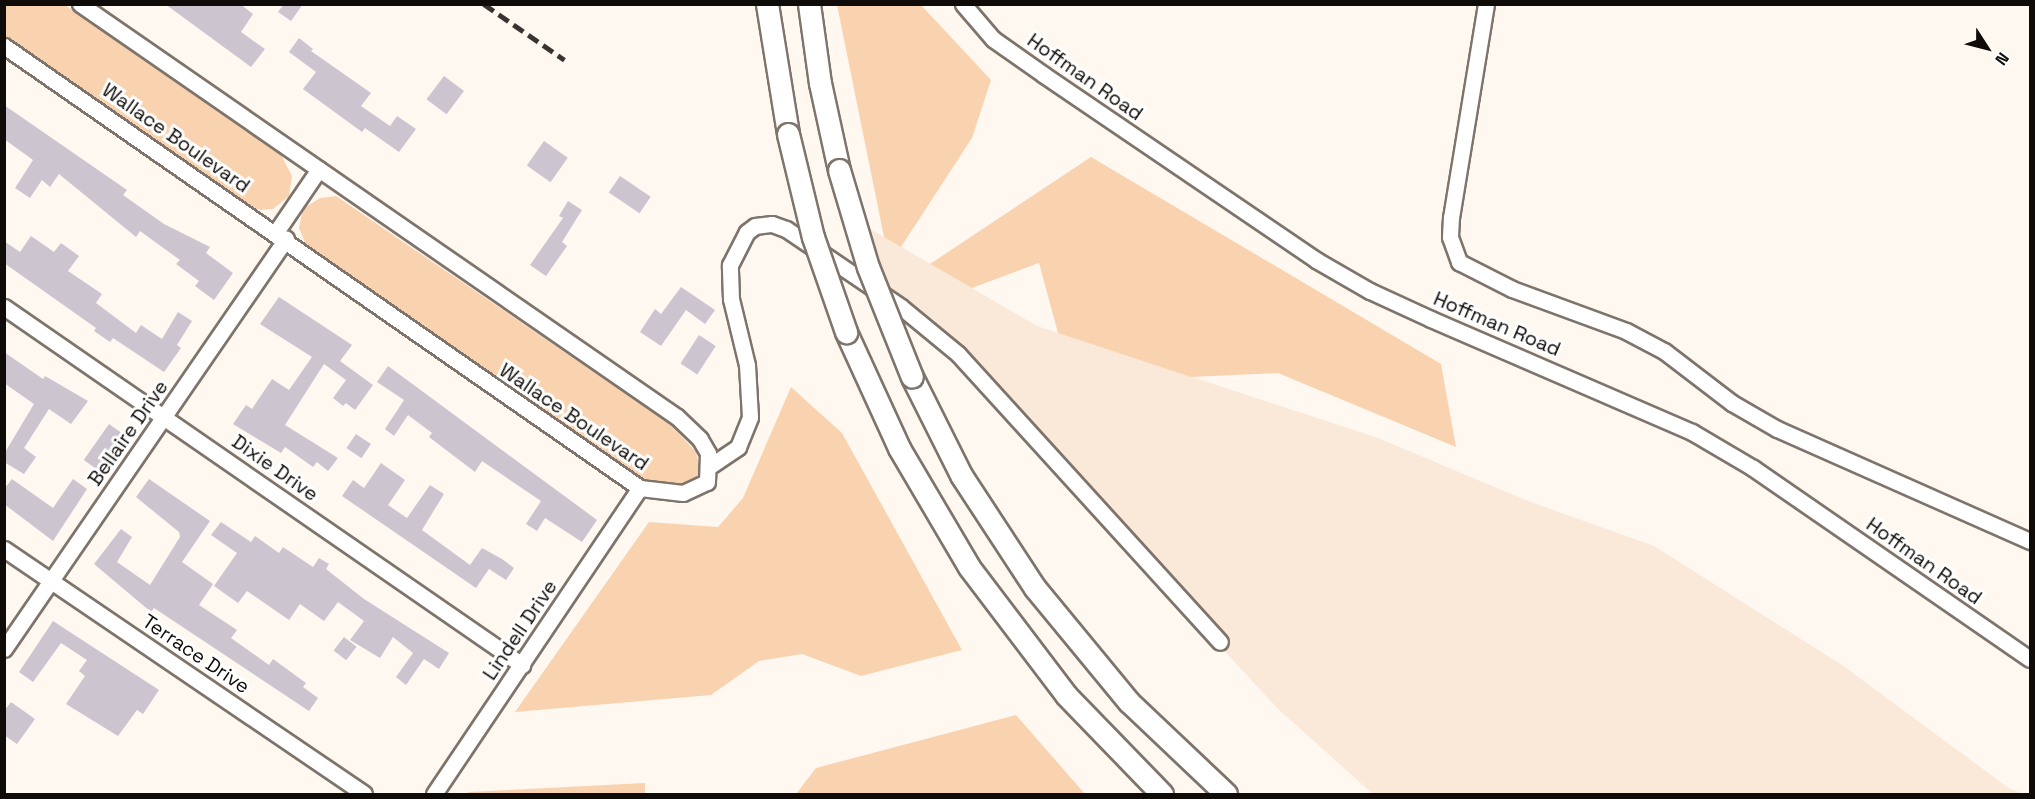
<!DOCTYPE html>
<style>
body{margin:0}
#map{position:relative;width:2035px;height:799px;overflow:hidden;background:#fef8f1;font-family:"Space Grotesk",sans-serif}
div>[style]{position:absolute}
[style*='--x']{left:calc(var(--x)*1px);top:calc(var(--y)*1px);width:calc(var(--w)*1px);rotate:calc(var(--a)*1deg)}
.built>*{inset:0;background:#fae9d9}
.green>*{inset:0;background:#f9d3af}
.building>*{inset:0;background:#ccc4cf;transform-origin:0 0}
.roads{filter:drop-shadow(2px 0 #7e746b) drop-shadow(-2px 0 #7e746b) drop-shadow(0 2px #7e746b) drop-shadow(0 -2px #7e746b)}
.minor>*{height:15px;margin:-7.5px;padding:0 7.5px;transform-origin:7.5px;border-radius:7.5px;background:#fff}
.highway>*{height:21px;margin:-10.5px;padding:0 10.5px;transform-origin:10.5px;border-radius:10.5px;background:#fff}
.rail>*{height:4.5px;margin-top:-2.25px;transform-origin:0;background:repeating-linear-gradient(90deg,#373330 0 12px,transparent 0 18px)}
.bridges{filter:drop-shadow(2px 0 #7e746b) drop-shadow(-2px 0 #7e746b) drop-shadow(0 2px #7e746b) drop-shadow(0 -2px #7e746b)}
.highway-bridge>*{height:21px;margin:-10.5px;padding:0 10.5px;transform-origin:10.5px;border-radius:10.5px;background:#fff}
span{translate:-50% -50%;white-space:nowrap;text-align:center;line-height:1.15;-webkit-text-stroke:6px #fff;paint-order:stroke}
.street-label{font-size:20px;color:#0e0b08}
.frame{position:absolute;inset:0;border:6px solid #0e0b08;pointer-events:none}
.north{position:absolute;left:1957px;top:18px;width:60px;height:60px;-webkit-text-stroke:4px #fff;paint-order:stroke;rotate:126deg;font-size:16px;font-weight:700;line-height:24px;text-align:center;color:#0e0b08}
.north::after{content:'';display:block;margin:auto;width:21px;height:27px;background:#0e0b08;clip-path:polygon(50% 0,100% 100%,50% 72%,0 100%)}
</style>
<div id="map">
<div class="built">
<i style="clip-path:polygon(853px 219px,1037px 326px,1378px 438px,1528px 501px,1654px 546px,1842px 665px,2010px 789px,2024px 794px,1373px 794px,1278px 709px,961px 366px,880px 299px)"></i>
</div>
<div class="green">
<i style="clip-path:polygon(5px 5px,65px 5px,280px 153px,292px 176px,289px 196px,273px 209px,260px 210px,240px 203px,5px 39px)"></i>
<i style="clip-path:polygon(837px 5px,921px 5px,991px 80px,972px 138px,901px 247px,884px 237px)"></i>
<i style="clip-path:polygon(1091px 157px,1441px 364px,1456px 447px,1278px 373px,1191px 377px,1058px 333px,1039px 263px,972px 288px,930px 264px)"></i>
<i style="clip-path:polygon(336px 196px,670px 424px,696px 452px,700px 468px,698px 475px,687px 485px,678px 486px,649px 481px,628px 471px,308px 249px,299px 228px,303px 209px,320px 198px)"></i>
<i style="clip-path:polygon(791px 387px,842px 433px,962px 650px,861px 676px,802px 654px,759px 661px,711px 695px,515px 712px,649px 522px,718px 527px,743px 498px)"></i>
<i style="clip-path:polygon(1016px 715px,1085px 794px,796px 794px,816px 768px)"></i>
<i style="clip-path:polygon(645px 783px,645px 794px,467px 794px,469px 792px)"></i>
</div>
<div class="building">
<i style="clip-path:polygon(165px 4px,240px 4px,253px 14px,241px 32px,265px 49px,251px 67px)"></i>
<i style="clip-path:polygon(284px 4px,303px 4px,291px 21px,278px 12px)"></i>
<i style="clip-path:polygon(299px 38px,313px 49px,311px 51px,371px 93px,361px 106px,390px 126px,397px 116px,416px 129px,399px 152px,365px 128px,362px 132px,303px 89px,316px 72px,289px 52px)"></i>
<i style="left:444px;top:76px;width:25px;height:29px;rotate:37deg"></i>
<i style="clip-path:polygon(4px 105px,127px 190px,123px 195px,164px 224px,210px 247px,206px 253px,233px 273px,214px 300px,195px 286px,199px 281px,176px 264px,180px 260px,140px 231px,136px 237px,59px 174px,50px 187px,42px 180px,30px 198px,15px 188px,33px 160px,4px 139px)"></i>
<i style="left:544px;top:141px;width:29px;height:30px;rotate:35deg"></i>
<i style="left:620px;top:176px;width:37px;height:20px;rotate:34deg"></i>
<i style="clip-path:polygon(568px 201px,582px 210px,562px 242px,567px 246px,546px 276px,530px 265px,563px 218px,559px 216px)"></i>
<i style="clip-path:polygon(31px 236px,54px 252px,61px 243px,79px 256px,68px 271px,102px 294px,96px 303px,136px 333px,141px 325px,162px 339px,178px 312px,192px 321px,177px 345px,181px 348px,164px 372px,113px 338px,110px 342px,94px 331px,96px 328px,4px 263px,4px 241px,20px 252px)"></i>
<i style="clip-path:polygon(681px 287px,715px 310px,705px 324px,686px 310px,661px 346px,640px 332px,655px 309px,661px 314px)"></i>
<i style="clip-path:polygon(279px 297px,352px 345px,340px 361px,373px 385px,355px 410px,346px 403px,343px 406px,333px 398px,346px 380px,324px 364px,285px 425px,338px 458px,328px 471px,317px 462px,313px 467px,285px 447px,281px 453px,233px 424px,246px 405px,252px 409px,272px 379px,289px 390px,312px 357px,260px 324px)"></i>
<i style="left:699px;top:335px;width:20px;height:34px;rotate:33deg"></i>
<i style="clip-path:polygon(4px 352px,43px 379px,45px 376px,88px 401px,71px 424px,49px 409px,24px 448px,36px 457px,24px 474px,4px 462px,4px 454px,34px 404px,4px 383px)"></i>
<i style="clip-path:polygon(388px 366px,597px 520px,582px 542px,545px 518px,537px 531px,526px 524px,541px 501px,482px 461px,475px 472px,429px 437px,432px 433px,408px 415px,394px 436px,385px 429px,404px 400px,377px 382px)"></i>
<i style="left:109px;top:424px;width:19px;height:44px;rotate:35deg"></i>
<i style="left:356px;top:434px;width:18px;height:17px;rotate:34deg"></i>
<i style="clip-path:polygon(381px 463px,405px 480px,388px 505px,407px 518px,430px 485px,444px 494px,422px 530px,470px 565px,482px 548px,502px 559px,514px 568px,506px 580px,489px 569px,476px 588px,342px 496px,353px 480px,364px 488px)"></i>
<i style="clip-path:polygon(12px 479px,53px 508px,73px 479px,87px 489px,53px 541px,4px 504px,4px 489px)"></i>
<i style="clip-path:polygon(149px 479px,210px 521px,182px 562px,213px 584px,199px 605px,237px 630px,231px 638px,269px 665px,273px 659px,306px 683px,303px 687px,318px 698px,309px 711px,154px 608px,151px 612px,94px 564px,121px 529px,132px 537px,117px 562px,150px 585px,180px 537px,179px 532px,136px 497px)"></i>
<i style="clip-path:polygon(221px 522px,251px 542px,255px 536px,279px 553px,283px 547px,313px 567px,319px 558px,329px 564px,326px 569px,364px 599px,449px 653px,439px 669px,424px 659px,406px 685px,396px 677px,413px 653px,393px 637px,380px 658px,350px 640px,364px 621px,338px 602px,324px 621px,300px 604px,289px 620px,247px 591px,238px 603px,214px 586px,237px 553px,211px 535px)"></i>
<i style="clip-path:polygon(53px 621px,159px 690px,143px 714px,137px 710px,118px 736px,66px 704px,85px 676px,79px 671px,87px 660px,61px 643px,33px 682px,19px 672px)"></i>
<i style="left:344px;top:637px;width:16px;height:17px;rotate:38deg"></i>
<i style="clip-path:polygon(11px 702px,35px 719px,17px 744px,4px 735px,4px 711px)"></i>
</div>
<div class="roads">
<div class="minor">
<i style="--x:963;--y:4;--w:46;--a:49.4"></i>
<i style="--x:993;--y:39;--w:62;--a:35.2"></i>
<i style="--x:1044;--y:75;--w:329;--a:34.2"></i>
<i style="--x:1316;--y:260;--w:62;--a:29.9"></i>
<i style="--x:1370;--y:291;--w:67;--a:24.7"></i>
<i style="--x:1431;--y:319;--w:284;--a:23.4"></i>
<i style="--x:1692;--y:432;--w:71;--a:30.5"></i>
<i style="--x:1753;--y:468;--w:336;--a:34.6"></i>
<i style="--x:1486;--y:4;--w:216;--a:99.3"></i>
<i style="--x:1451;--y:217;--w:20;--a:93"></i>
<i style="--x:1450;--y:237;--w:27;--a:70"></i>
<i style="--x:1459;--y:262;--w:59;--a:27"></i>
<i style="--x:1512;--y:289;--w:121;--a:20.2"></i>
<i style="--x:1626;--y:331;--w:43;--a:27.8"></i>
<i style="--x:1664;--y:351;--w:86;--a:37.4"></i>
<i style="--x:1732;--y:403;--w:52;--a:30"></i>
<i style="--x:1777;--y:429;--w:277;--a:23.9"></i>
<i style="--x:4;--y:46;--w:775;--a:34.8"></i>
<i style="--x:640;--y:488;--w:43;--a:6.6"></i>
<i style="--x:683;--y:493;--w:26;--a:-25"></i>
<i style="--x:707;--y:482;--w:29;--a:-88"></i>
<i style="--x:708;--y:453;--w:16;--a:-120"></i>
<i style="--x:700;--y:439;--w:32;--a:-136"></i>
<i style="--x:677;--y:417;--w:726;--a:-145.32"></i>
<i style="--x:276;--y:232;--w:76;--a:-55.7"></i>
<i style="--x:4;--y:307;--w:630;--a:34.65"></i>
<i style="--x:710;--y:466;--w:34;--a:-34"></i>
<i style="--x:738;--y:447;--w:32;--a:-68"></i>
<i style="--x:750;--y:417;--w:52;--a:-93.3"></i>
<i style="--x:747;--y:365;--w:68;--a:-103.6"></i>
<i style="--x:731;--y:299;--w:34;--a:-92"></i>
<i style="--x:730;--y:265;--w:37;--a:-63"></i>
<i style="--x:747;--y:232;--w:10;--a:-37"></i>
<i style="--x:755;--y:226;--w:17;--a:-7"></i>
<i style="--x:772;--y:224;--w:15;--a:20"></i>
<i style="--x:786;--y:229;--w:139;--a:34.1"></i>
<i style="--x:901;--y:307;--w:74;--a:39.5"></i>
<i style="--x:958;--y:354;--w:389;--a:47.7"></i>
<i style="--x:4;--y:549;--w:435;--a:34.2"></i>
<i style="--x:4;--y:649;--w:498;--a:-55.5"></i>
<i style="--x:434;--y:794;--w:369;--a:-56.1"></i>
</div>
<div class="highway">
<i style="--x:767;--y:4;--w:132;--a:80.8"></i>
<i style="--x:809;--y:4;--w:80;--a:82.1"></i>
<i style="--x:820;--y:83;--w:89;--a:77.7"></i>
<i style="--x:846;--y:332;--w:128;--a:65.4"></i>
<i style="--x:899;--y:448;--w:138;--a:59.5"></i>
<i style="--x:969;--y:567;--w:161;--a:52.8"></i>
<i style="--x:1066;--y:695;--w:138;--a:45.9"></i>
<i style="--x:912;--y:377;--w:110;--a:63.4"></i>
<i style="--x:961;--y:475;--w:135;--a:56.8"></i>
<i style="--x:1035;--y:588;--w:148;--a:50.5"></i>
<i style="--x:1129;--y:702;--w:134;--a:43.5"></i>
</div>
</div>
<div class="rail">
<i style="--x:484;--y:4;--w:98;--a:34.7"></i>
</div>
<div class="bridges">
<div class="highway-bridge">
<i style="--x:788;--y:134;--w:106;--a:76.4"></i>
<i style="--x:813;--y:237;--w:101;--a:70.8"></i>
<i style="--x:839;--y:170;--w:101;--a:73.4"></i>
<i style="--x:868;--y:267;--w:118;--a:68.2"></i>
</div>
</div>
<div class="street-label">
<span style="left:1085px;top:77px;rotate:35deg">Hoffman Road</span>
<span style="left:176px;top:138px;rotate:35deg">Wallace Boulevard</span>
<span style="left:1497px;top:324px;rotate:23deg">Hoffman Road</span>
<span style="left:574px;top:417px;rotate:34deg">Wallace Boulevard</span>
<span style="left:128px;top:433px;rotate:-55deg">Bellaire Drive</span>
<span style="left:275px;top:468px;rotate:35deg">Dixie Drive</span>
<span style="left:1924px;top:561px;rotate:35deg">Hoffman Road</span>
<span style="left:520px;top:630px;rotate:-56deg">Lindell Drive</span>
<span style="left:196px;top:654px;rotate:34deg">Terrace Drive</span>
</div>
<div class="frame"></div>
<div class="north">N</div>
</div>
